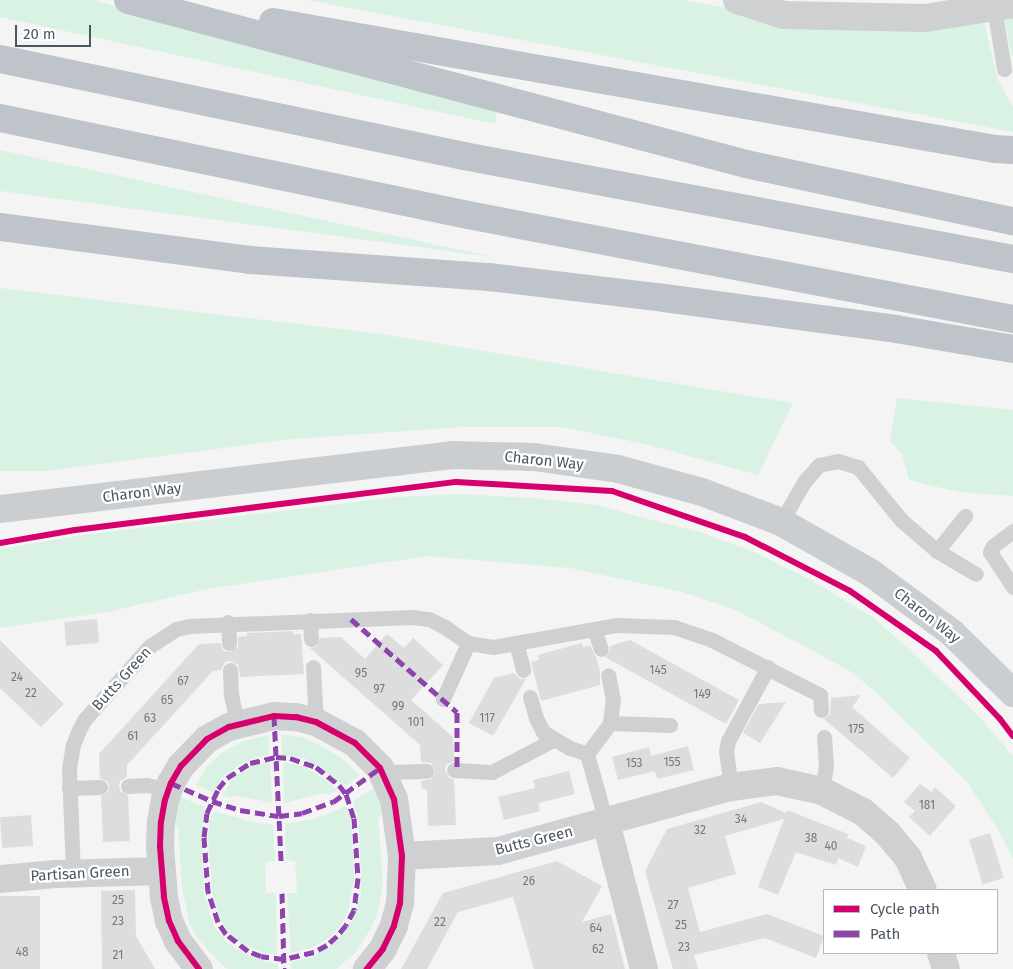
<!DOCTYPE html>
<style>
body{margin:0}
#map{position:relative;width:1013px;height:969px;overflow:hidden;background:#f4f4f4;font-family:"Fira Sans",sans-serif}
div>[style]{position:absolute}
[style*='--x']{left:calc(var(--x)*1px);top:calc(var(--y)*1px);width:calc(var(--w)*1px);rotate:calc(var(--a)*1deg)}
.green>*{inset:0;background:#d9f2e3}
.building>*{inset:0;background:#ddddde;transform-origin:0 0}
.lane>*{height:15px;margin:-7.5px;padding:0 7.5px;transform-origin:7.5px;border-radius:7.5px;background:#ced0d2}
.street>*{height:28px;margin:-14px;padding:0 14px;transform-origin:14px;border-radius:14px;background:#ced0d2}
.primary>*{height:28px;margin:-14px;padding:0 14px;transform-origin:14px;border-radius:14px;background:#caced1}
.highway>*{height:28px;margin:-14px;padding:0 14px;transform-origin:14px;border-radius:14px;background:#bec4c9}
.quiet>*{height:5px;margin-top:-2.5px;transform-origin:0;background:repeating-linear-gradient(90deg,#8e44ad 0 10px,transparent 0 15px)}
.cycleway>*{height:6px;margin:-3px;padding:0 3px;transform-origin:3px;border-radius:3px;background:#d6006c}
span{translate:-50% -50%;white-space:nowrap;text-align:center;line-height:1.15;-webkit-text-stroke:4.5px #fff;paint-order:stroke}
.number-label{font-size:12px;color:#707881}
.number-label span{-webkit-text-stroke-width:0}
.street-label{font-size:15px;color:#4a5661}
.legend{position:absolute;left:823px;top:889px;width:175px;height:65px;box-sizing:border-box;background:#fff;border:1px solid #b7bbc0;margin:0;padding:6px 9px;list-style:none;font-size:15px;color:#4a5661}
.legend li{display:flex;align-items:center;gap:10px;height:25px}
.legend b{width:25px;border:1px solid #b7bbc0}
.scale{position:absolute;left:15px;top:25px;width:76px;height:22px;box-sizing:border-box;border:2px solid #4a5661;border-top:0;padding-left:6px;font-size:15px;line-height:18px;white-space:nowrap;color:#4a5661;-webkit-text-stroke:4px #fff;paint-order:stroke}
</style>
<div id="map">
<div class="green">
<i style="clip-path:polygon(0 0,93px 0,391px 85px,497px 110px,495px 124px,0 17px)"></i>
<i style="clip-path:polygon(307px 0,684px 0,810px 24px,870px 30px,984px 23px,998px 80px,1013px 107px,1013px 132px)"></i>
<i style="clip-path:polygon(1013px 17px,1013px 61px,1004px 19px)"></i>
<i style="clip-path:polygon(0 150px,110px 174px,493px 257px,0 191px)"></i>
<i style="clip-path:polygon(0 288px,381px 334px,793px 403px,758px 475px,645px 444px,562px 427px,461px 427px,293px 439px,46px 471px,0 471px)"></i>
<i style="clip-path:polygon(897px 398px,1013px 410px,1013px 496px,959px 492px,909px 480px,902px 454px,890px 441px)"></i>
<i style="clip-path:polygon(459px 494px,533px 498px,596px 505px,706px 534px,754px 552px,811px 580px,874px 618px,922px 661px,982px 720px,1013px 756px,1013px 859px,996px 826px,967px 782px,877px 693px,853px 673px,808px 648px,733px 609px,682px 592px,570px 568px,428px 556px,207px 589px,107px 612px,0 628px,0 549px,83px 535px,397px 497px)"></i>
<i style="clip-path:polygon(281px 734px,305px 738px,317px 744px,340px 757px,360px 775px,349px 784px,344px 785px,304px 758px,282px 755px)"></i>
<i style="clip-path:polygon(269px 735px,269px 755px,257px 757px,240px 765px,224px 776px,213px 792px,196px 785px,207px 766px,223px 752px,244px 741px)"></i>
<i style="clip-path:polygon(270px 762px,272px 803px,234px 795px,231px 798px,222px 795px,235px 776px,255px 765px)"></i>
<i style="clip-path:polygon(283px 762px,305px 767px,329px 782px,337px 790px,329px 795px,324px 793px,284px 803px)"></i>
<i style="clip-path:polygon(376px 787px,385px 813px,378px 817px,383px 883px,378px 912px,371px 928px,356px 952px,336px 969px,291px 969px,291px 962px,313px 957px,337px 941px,354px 918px,361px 892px,361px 876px,358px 817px,353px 801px)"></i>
<i style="clip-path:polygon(178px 796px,205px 807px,201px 836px,204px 894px,215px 928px,227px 942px,240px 951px,266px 962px,278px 964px,278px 969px,228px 969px,220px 963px,199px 940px,190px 925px,182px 888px,178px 827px,175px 824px)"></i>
<i style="clip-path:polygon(346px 806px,350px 817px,352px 831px,354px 879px,348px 911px,341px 925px,329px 938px,311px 948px,291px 953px,287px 893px,297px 893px,295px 861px,286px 860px,285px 824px,315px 819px)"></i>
<i style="clip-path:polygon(214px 811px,257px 823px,273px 825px,275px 861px,265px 862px,266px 893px,276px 893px,277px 955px,266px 954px,244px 945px,234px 938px,220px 920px,212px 893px,208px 837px,210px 818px)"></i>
</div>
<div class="building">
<i style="left:97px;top:619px;width:24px;height:33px;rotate:85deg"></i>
<i style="clip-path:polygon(293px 631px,293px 634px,301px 634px,304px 674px,240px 677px,238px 665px,230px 661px,225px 662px,221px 670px,213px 671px,127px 765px,127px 777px,120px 781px,119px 786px,120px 791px,128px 795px,130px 841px,103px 842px,101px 796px,108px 792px,109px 786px,108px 782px,100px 778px,99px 754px,199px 644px,220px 643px,224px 651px,230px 652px,238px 647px,238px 637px,247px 636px,247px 633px)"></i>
<i style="clip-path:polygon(387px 634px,404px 648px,413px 638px,443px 665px,411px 700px,453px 737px,454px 761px,446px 765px,445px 770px,449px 778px,454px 779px,456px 825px,428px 826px,427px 789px,422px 789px,421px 781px,431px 779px,435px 770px,431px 763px,421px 762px,420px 745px,310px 648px,316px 647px,320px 638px,341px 637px,365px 659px)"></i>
<i style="clip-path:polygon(0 640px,64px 704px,41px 727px,0 688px)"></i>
<i style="clip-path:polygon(630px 640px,739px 700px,726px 724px,605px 657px,610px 651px,610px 646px)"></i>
<i style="clip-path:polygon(582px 643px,583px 647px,590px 645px,596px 657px,600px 671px,600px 685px,541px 701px,531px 662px,539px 660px,538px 655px)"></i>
<i style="clip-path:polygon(514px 673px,520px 679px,526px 679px,493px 736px,469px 723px,494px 678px)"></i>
<i style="clip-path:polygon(861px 695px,852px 707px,910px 758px,893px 778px,824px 719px,830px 714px,831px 698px)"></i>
<i style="clip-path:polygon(786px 702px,760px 743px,743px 733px,759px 704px)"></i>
<i style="clip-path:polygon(688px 746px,694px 770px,657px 779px,652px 760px,655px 771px,618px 780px,612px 757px,649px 747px,651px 756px)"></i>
<i style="clip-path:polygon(569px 771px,575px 794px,539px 803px,538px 799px,540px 811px,504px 820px,498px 797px,535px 788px,533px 780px)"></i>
<i style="clip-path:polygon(920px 784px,931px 792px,935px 787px,956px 806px,930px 836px,909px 817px,915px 811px,904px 802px)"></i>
<i style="clip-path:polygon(761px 802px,786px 813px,787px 810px,848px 834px,847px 838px,866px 846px,858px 867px,838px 858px,836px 865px,796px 852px,778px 895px,758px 887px,784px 819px,725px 836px,736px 874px,688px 888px,700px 932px,767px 914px,824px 936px,816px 958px,765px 938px,694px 955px,698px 969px,673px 969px,645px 871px,667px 829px)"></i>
<i style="left:31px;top:815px;width:31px;height:31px;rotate:86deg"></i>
<i style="left:990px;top:833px;width:47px;height:22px;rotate:73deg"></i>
<i style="clip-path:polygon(557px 861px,602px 886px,582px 922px,611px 914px,625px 969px,534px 969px,513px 897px,458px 912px,427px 969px,401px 969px,443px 893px)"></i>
<i style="clip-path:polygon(135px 890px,136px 936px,155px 969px,102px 969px,101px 891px)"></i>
<i style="left:0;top:896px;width:40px;height:73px"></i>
</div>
<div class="lane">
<i style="--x:994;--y:7;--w:63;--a:80.8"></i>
<i style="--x:781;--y:522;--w:46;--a:-60.1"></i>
<i style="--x:804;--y:482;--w:23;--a:-49"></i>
<i style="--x:819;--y:465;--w:19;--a:-12"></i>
<i style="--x:838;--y:461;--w:21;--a:17"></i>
<i style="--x:858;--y:467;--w:68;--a:50.9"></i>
<i style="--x:901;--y:520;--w:48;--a:40.7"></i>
<i style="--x:937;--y:551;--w:45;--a:30.5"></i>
<i style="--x:1013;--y:531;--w:25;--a:143"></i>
<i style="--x:993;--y:546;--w:7;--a:117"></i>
<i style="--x:990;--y:552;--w:42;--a:56.7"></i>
<i style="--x:937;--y:551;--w:45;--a:-51.3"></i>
<i style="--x:310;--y:620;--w:19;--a:87"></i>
<i style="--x:228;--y:622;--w:21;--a:87"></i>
<i style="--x:594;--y:629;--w:21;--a:71"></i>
<i style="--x:516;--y:643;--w:28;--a:75"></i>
<i style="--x:313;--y:667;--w:55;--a:86.9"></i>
<i style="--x:230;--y:670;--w:24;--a:88"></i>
<i style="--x:231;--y:694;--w:31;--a:79"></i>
<i style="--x:530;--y:697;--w:22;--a:74"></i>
<i style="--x:536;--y:718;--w:16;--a:63"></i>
<i style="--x:543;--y:732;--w:31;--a:31"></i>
<i style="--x:570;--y:748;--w:18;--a:19"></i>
<i style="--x:587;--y:754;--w:71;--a:74.4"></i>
<i style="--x:443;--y:699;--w:61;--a:-65.9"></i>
<i style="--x:610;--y:723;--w:60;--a:1.9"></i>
<i style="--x:587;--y:754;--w:39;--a:-53"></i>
<i style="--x:610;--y:723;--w:23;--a:-83"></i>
<i style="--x:613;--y:700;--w:25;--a:-101"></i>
<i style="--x:454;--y:770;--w:38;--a:3"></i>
<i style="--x:492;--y:772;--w:69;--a:-27.7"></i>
<i style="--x:384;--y:775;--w:9;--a:-18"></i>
<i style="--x:393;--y:772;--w:33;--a:-2"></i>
<i style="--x:128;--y:786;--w:19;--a:-3"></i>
<i style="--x:147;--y:785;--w:22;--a:13"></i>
<i style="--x:731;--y:787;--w:35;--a:-98"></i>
<i style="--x:726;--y:752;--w:11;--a:-80"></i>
<i style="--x:728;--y:741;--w:84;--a:-61.6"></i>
<i style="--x:69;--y:788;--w:31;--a:-2"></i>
<i style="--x:822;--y:791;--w:26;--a:-81"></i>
<i style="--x:826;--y:765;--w:28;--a:-94"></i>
<i style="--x:73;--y:873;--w:104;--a:-92.2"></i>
<i style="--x:69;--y:769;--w:24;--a:-81"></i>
<i style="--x:73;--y:745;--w:14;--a:-69"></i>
<i style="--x:78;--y:732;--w:13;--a:-63"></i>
<i style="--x:84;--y:720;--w:99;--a:-48.3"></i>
<i style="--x:150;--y:646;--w:31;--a:-33"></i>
<i style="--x:176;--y:629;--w:13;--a:-13"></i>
<i style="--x:189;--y:626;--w:223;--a:-2.3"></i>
<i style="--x:412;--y:617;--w:17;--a:7"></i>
<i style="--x:429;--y:619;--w:18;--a:27"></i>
<i style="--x:445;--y:627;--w:28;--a:35"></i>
<i style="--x:468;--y:643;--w:25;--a:9"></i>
<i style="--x:493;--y:647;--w:125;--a:-10.1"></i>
<i style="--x:616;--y:625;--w:58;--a:2"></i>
<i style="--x:674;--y:627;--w:40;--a:18.9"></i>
<i style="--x:712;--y:640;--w:121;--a:27"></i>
<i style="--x:820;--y:695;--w:15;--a:86"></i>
</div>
<div class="street">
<i style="--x:737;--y:0;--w:49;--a:17.7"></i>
<i style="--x:784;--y:15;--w:141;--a:1.2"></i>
<i style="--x:925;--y:18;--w:89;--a:-9"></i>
<i style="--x:606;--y:822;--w:152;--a:75.5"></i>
<i style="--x:402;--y:856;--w:96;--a:-3"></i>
<i style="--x:498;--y:851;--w:242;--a:-15.4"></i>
<i style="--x:731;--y:787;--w:46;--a:-7.4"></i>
<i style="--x:777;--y:781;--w:46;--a:12.5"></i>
<i style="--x:822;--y:791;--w:46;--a:27.1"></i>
<i style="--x:863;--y:812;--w:33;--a:41"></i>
<i style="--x:888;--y:834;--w:31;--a:50"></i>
<i style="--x:908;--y:858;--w:35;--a:65"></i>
<i style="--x:0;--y:879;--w:56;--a:-5.1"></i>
<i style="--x:56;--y:874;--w:105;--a:-1.6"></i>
<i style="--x:941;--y:953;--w:17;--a:73"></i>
<i style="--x:199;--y:969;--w:35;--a:-127"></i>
<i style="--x:178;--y:941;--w:22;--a:-114"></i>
<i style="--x:169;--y:921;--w:25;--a:-102"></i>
<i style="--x:164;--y:897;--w:51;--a:-94.5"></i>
<i style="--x:160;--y:846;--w:24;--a:-88"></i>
<i style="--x:161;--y:822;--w:22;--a:-80"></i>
<i style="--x:165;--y:800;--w:18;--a:-71"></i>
<i style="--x:171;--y:783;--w:20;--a:-60"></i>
<i style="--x:181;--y:766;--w:37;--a:-46"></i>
<i style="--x:207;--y:739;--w:25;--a:-29"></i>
<i style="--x:229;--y:727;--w:46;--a:-13.7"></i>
<i style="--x:274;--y:716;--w:22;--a:3"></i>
<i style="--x:296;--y:717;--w:21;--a:14"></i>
<i style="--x:316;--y:722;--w:44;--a:28.3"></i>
<i style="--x:355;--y:743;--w:35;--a:45"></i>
<i style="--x:380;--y:768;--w:34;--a:66"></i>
<i style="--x:394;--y:799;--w:58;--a:82"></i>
<i style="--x:402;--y:856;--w:47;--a:92.4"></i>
<i style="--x:400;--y:903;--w:24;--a:105"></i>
<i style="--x:394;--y:926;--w:25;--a:116"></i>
<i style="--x:383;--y:949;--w:26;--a:129"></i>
</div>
<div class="primary">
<i style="--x:0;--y:509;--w:455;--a:-6.8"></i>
<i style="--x:452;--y:455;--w:82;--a:1.4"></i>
<i style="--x:534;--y:457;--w:85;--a:8.1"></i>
<i style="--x:618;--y:469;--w:87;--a:15.3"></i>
<i style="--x:702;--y:492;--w:85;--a:20.8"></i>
<i style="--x:781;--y:522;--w:103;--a:29.5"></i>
<i style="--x:871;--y:573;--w:101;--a:36.5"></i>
<i style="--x:952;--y:633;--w:86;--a:44.5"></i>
</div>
<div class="highway">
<i style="--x:128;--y:0;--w:639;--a:14.86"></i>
<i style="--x:746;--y:164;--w:273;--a:12.1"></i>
<i style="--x:273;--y:22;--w:733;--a:9.98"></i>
<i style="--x:995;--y:149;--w:18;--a:3"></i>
<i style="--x:0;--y:59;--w:474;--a:11.8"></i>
<i style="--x:464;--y:156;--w:559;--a:10.63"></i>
<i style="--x:0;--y:118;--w:478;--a:11.7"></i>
<i style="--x:468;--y:215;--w:555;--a:10.8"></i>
<i style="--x:0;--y:227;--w:252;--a:7.5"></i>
<i style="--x:250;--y:260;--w:240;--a:4.1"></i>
<i style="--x:489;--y:277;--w:176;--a:6.8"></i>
<i style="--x:664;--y:298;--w:234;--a:7.6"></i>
<i style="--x:896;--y:329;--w:119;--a:9.7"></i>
</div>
<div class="quiet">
<i style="--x:351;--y:619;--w:141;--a:41.3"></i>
<i style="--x:457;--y:712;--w:58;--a:90"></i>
<i style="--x:274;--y:716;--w:145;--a:87.2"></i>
<i style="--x:276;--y:757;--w:14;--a:4"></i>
<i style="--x:290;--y:758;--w:28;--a:19"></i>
<i style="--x:316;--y:767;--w:29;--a:38"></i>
<i style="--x:339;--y:785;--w:11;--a:52"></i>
<i style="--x:346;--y:794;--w:25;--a:72"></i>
<i style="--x:354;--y:818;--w:60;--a:86.2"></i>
<i style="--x:358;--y:878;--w:32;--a:97"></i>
<i style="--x:354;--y:910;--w:17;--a:118"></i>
<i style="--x:346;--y:925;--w:14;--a:129"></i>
<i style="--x:337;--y:936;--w:13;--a:138"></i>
<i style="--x:327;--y:945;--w:15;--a:152"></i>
<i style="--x:314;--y:952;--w:31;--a:167"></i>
<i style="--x:284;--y:959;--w:23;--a:-173"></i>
<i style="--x:261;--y:956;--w:14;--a:-159"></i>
<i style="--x:248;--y:951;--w:28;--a:-142"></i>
<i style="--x:226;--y:934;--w:14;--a:-124"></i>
<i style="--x:218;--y:922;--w:32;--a:-108"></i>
<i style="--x:208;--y:892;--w:55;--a:-94.2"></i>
<i style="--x:204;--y:837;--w:24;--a:-83"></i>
<i style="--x:207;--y:813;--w:26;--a:-65"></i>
<i style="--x:218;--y:789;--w:14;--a:-51"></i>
<i style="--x:227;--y:778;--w:27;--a:-33"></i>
<i style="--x:250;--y:763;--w:27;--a:-13"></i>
<i style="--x:171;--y:783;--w:45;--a:23.7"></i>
<i style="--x:212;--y:801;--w:29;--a:18"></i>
<i style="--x:240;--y:810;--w:39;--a:9"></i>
<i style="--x:279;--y:816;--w:23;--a:-7"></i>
<i style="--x:302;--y:813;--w:33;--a:-20"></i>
<i style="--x:333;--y:802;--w:58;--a:-35.9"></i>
<i style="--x:282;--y:893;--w:76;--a:88.5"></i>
</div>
<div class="cycleway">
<i style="--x:0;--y:543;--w:76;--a:-9.8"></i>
<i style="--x:75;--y:530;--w:384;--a:-7.2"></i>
<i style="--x:456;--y:482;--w:156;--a:3.3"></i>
<i style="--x:612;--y:491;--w:141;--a:19.1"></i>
<i style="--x:745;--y:537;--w:118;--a:27.2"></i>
<i style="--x:850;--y:591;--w:105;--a:34.9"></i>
<i style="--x:936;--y:651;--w:93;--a:46.7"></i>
<i style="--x:1000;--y:719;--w:21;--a:53"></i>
<i style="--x:199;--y:969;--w:35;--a:-127"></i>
<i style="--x:178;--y:941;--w:22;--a:-114"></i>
<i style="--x:169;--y:921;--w:25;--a:-102"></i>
<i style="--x:164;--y:897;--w:51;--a:-94.5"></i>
<i style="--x:160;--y:846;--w:24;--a:-88"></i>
<i style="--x:161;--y:822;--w:22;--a:-80"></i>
<i style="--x:165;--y:800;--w:18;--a:-71"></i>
<i style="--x:171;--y:783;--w:20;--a:-60"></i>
<i style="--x:181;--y:766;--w:37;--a:-46"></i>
<i style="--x:207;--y:739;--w:25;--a:-29"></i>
<i style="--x:229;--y:727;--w:46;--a:-13.7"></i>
<i style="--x:274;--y:716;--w:22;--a:3"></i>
<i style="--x:296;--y:717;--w:21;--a:14"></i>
<i style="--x:316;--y:722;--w:44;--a:28.3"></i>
<i style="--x:355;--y:743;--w:35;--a:45"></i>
<i style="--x:380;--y:768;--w:34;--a:66"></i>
<i style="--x:394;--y:799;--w:58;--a:82"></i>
<i style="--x:402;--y:856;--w:47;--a:92.4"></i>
<i style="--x:400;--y:903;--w:24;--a:105"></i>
<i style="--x:394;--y:926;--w:25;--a:116"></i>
<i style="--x:383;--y:949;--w:26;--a:129"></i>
</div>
<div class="number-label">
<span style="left:658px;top:671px">145</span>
<span style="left:361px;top:674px">95</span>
<span style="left:17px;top:678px">24</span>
<span style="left:183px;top:682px">67</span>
<span style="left:379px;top:690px">97</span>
<span style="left:31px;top:694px">22</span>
<span style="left:702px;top:695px">149</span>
<span style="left:167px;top:701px">65</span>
<span style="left:398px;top:707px">99</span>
<span style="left:150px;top:719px">63</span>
<span style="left:487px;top:719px">117</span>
<span style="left:416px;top:723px">101</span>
<span style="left:856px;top:730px">175</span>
<span style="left:133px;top:737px">61</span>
<span style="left:672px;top:763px">155</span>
<span style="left:634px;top:764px">153</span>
<span style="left:927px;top:806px">181</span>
<span style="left:741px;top:820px">34</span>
<span style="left:700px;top:831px">32</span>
<span style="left:811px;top:839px">38</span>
<span style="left:831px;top:847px">40</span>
<span style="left:529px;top:882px">26</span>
<span style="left:118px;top:901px">25</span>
<span style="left:673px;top:906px">27</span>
<span style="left:118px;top:922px">23</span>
<span style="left:440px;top:923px">22</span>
<span style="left:681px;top:926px">25</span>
<span style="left:596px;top:929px">64</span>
<span style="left:684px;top:948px">23</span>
<span style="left:598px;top:950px">62</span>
<span style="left:22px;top:953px">48</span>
<span style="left:118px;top:956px">21</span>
</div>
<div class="street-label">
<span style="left:544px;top:461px;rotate:6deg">Charon Way</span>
<span style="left:142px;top:493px;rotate:-7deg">Charon Way</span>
<span style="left:927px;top:616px;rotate:38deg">Charon Way</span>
<span style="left:122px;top:679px;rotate:-48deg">Butts Green</span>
<span style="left:534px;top:841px;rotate:-14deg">Butts Green</span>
<span style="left:80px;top:874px;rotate:-3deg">Partisan Green</span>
</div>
<ul class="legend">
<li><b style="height:6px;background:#d6006c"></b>Cycle path</li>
<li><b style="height:6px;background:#8e44ad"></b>Path</li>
</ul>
<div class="scale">20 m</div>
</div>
